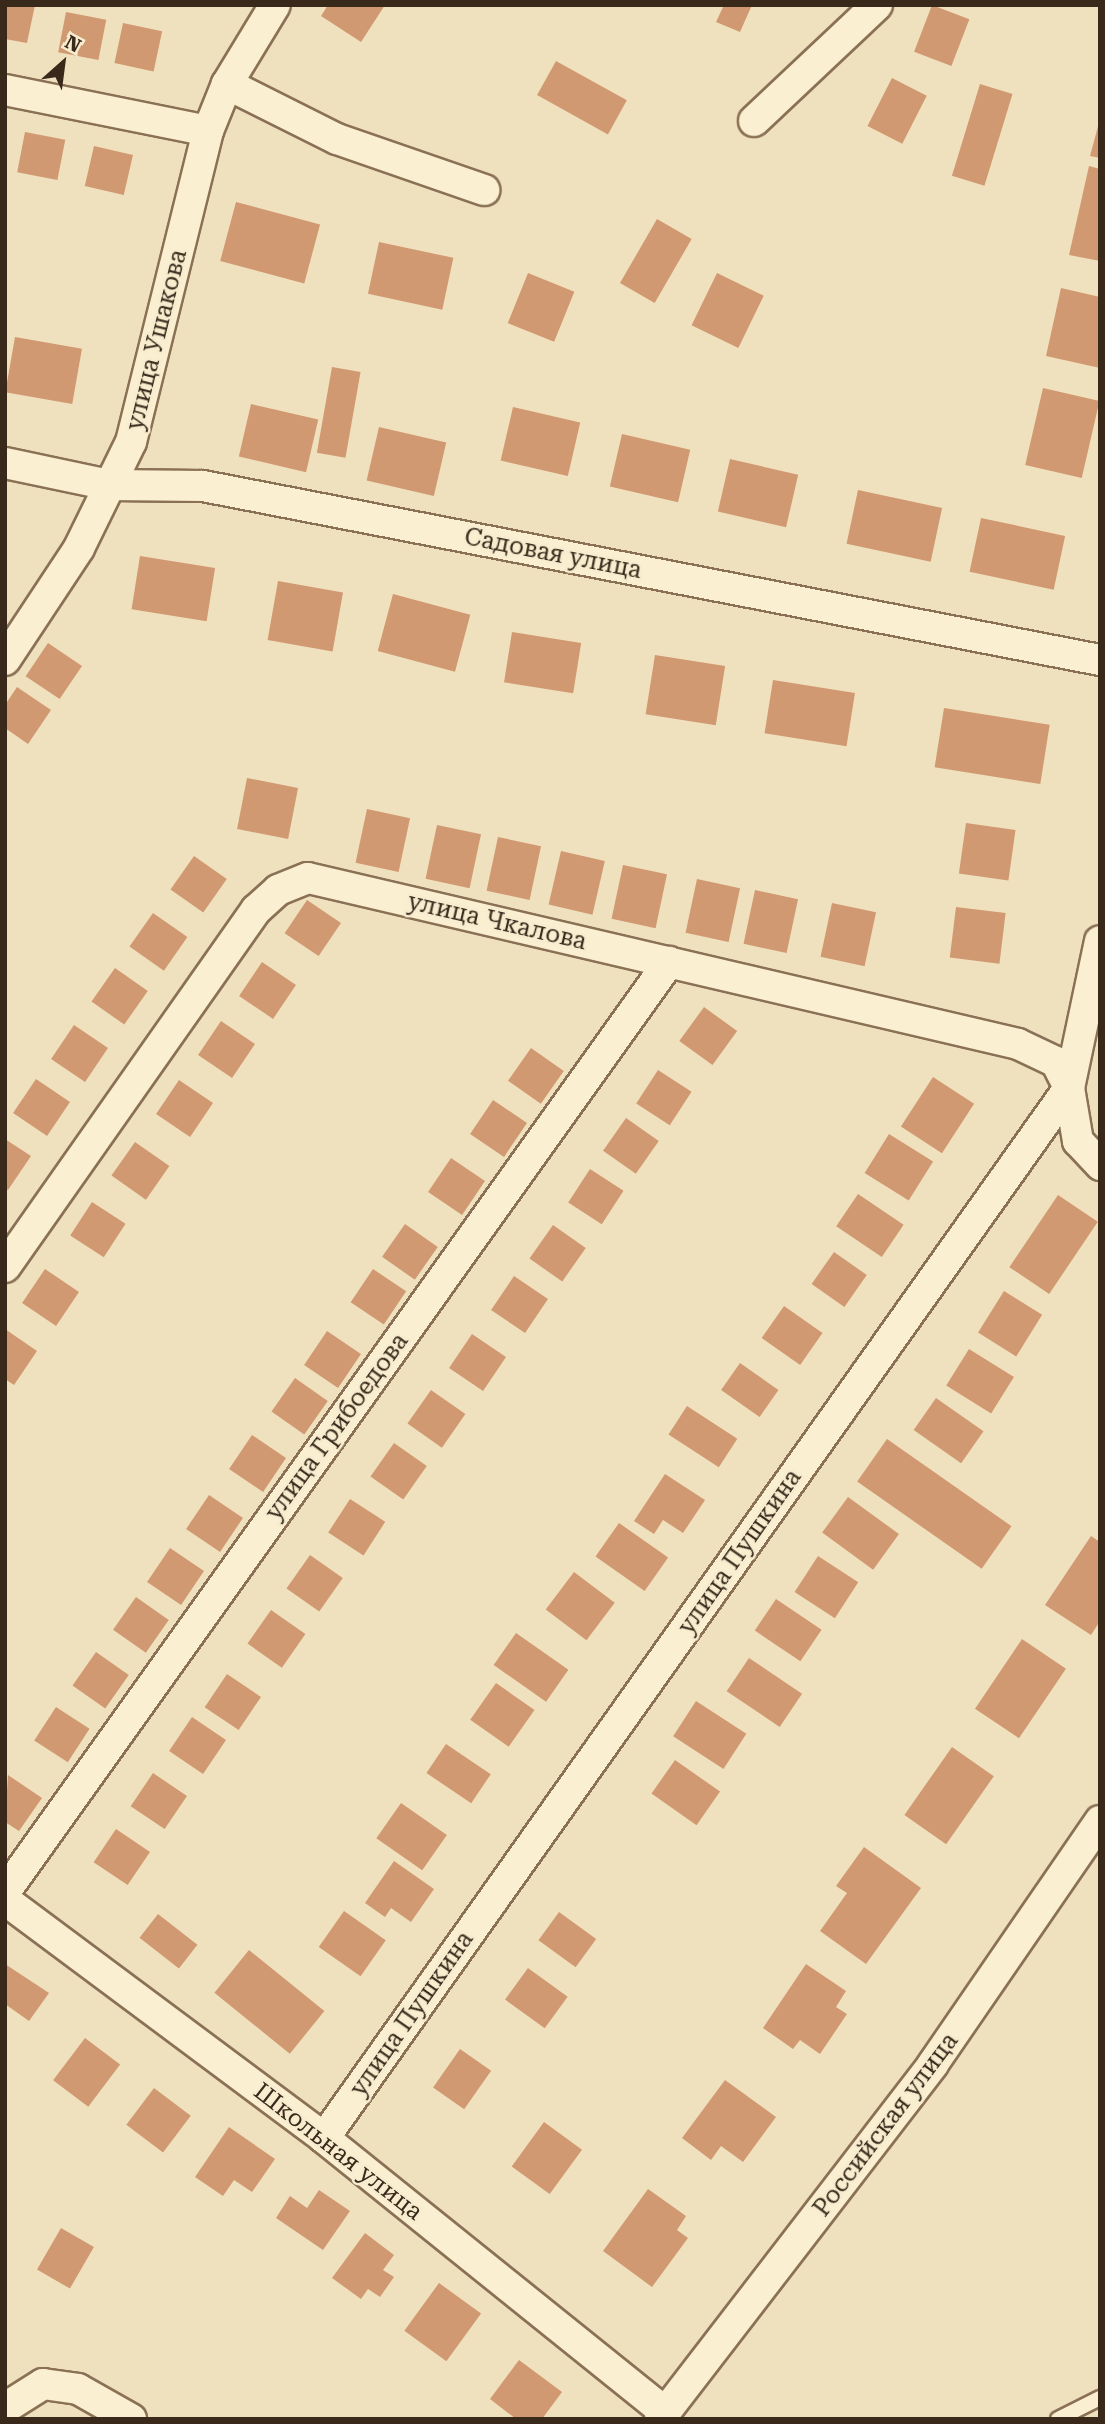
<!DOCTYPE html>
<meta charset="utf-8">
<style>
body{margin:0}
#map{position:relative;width:1105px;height:2424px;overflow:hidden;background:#f0e1be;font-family:"Roboto Serif",serif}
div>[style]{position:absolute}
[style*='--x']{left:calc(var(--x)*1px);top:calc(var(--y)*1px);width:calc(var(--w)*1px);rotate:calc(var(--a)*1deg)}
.building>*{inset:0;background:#d19971;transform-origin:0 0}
.roads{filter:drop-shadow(2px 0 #8a7156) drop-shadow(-2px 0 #8a7156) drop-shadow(0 2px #8a7156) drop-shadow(0 -2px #8a7156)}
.service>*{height:14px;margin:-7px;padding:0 7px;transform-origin:7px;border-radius:7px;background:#fbefd2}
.minor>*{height:30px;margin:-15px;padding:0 15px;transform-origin:15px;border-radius:15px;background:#fbefd2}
span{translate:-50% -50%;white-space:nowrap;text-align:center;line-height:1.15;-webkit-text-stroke:5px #f7ecce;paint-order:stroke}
.street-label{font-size:24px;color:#38291b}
.frame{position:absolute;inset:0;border:7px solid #38291b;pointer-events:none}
.north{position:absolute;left:28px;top:28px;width:70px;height:70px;-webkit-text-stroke:5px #f7ecce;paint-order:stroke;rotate:28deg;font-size:19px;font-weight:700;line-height:28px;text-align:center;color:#38291b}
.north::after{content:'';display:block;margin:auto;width:24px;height:32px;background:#38291b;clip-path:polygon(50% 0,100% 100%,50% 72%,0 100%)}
</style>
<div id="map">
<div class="building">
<i style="clip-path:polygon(5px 5px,35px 5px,27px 43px,5px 39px)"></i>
<i style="clip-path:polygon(328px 5px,385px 5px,361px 42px,321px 16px)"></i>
<i style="clip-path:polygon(724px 5px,752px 5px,740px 32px,716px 22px)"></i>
<i style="left:932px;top:5px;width:40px;height:50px;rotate:21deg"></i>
<i style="left:66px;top:12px;width:41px;height:41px;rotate:11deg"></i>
<i style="left:123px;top:23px;width:40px;height:41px;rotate:12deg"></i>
<i style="left:556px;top:61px;width:81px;height:39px;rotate:29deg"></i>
<i style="left:892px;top:78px;width:39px;height:54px;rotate:27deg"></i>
<i style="left:980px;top:84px;width:34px;height:96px;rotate:17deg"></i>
<i style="clip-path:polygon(1100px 119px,1100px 158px,1090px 156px)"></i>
<i style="left:25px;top:132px;width:41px;height:41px;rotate:11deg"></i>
<i style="left:94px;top:146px;width:40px;height:41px;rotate:13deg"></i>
<i style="clip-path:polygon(1089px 166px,1100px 169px,1100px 261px,1069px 255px)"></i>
<i style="left:236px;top:202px;width:87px;height:61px;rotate:15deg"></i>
<i style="left:657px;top:219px;width:40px;height:74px;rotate:30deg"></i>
<i style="left:379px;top:242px;width:76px;height:53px;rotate:12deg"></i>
<i style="left:528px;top:273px;width:50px;height:54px;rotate:22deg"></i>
<i style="left:717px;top:273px;width:52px;height:58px;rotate:26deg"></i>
<i style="clip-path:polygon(1061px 288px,1100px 297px,1100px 368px,1046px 356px)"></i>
<i style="left:15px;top:337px;width:68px;height:56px;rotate:10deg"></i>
<i style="left:332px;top:367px;width:29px;height:87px;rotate:10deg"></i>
<i style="left:1043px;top:388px;width:58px;height:79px;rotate:13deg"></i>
<i style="left:251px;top:404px;width:69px;height:54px;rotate:13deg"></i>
<i style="left:513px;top:407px;width:69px;height:55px;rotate:13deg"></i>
<i style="left:379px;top:427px;width:69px;height:55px;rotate:13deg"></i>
<i style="left:622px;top:434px;width:70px;height:54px;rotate:13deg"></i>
<i style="left:730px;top:459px;width:70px;height:54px;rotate:13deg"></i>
<i style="left:858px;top:490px;width:86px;height:55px;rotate:12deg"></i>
<i style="left:981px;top:518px;width:86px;height:55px;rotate:12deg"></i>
<i style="left:140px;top:556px;width:76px;height:54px;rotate:9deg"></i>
<i style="left:278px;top:581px;width:66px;height:60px;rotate:10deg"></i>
<i style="left:393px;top:594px;width:80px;height:59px;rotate:15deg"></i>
<i style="left:512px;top:632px;width:70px;height:51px;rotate:9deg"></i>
<i style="left:48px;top:643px;width:41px;height:40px;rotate:34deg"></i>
<i style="left:655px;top:655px;width:71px;height:60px;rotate:9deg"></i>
<i style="left:773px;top:680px;width:83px;height:54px;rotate:9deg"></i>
<i style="clip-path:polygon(17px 687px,51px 710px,28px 744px,5px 728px,5px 705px)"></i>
<i style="left:944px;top:708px;width:107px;height:60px;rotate:9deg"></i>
<i style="left:247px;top:778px;width:52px;height:52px;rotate:11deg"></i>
<i style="left:367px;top:809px;width:44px;height:55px;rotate:12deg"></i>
<i style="left:966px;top:823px;width:50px;height:51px;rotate:8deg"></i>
<i style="left:437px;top:825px;width:45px;height:55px;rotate:12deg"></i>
<i style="left:498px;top:837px;width:44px;height:55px;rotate:12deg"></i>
<i style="left:561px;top:851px;width:45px;height:55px;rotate:13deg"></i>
<i style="left:194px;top:856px;width:40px;height:41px;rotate:35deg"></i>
<i style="left:623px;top:865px;width:45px;height:55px;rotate:12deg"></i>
<i style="left:697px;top:879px;width:44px;height:55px;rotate:12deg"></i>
<i style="left:755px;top:890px;width:44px;height:55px;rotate:12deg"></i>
<i style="left:307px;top:900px;width:41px;height:40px;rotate:34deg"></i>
<i style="left:832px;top:903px;width:45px;height:55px;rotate:12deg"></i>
<i style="left:956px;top:907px;width:50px;height:51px;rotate:7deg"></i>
<i style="left:153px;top:913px;width:42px;height:41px;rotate:35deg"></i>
<i style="left:262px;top:962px;width:41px;height:41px;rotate:34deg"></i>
<i style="left:115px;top:968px;width:40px;height:41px;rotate:35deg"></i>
<i style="left:704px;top:1007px;width:41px;height:42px;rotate:36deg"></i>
<i style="left:221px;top:1021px;width:41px;height:41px;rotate:34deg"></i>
<i style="left:74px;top:1025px;width:41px;height:41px;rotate:34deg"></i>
<i style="left:531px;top:1048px;width:40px;height:40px;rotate:35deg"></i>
<i style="left:658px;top:1070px;width:40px;height:40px;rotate:33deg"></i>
<i style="left:933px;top:1077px;width:49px;height:59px;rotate:33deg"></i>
<i style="left:36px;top:1079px;width:41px;height:41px;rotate:34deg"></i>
<i style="left:179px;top:1080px;width:41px;height:41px;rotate:34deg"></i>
<i style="left:493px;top:1100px;width:41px;height:41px;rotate:34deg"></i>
<i style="left:626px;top:1118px;width:40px;height:40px;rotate:35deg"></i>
<i style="left:889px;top:1134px;width:52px;height:46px;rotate:32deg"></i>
<i style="clip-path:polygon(5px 1139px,31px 1156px,8px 1190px,5px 1188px)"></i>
<i style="left:135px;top:1142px;width:42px;height:41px;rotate:35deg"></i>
<i style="left:451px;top:1158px;width:41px;height:41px;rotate:34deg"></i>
<i style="left:590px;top:1169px;width:40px;height:40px;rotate:33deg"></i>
<i style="left:858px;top:1194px;width:55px;height:39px;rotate:34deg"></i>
<i style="left:1058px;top:1195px;width:48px;height:87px;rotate:34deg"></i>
<i style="left:92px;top:1202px;width:40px;height:40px;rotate:33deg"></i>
<i style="left:405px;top:1224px;width:40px;height:40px;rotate:35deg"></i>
<i style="left:553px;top:1225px;width:40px;height:41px;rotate:35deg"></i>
<i style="left:834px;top:1252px;width:40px;height:39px;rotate:35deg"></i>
<i style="left:45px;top:1269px;width:41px;height:41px;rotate:34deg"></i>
<i style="left:373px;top:1269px;width:40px;height:40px;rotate:34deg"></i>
<i style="left:514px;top:1276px;width:41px;height:41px;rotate:34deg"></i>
<i style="left:1004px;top:1291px;width:45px;height:49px;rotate:32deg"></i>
<i style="left:784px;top:1306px;width:47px;height:39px;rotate:35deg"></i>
<i style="clip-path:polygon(5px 1329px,37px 1351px,14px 1385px,5px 1379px)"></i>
<i style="left:327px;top:1331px;width:41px;height:41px;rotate:34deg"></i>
<i style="left:472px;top:1334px;width:41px;height:41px;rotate:34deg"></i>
<i style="left:969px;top:1349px;width:53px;height:43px;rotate:32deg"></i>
<i style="left:740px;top:1363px;width:47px;height:33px;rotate:35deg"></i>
<i style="left:295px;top:1378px;width:40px;height:41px;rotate:35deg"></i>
<i style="left:431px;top:1390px;width:42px;height:41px;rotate:35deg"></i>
<i style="left:936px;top:1398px;width:58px;height:39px;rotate:35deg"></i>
<i style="left:687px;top:1406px;width:60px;height:34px;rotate:33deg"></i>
<i style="left:252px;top:1435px;width:41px;height:41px;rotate:34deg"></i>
<i style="left:887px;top:1439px;width:152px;height:52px;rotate:35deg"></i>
<i style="left:394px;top:1443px;width:40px;height:41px;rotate:35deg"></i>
<i style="clip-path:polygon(665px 1474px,705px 1500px,683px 1533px,663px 1520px,654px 1534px,634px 1521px)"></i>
<i style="left:209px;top:1495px;width:41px;height:41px;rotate:34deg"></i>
<i style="left:848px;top:1497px;width:63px;height:44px;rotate:36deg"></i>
<i style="left:350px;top:1499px;width:42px;height:40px;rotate:33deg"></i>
<i style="left:619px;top:1523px;width:60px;height:41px;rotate:35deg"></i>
<i style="clip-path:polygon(1091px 1536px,1100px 1542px,1100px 1621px,1091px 1635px,1045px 1605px)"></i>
<i style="left:170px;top:1548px;width:41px;height:41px;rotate:34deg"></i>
<i style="left:310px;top:1555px;width:40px;height:41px;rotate:35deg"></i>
<i style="left:818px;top:1556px;width:48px;height:43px;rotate:33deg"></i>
<i style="left:574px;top:1572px;width:51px;height:47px;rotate:37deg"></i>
<i style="left:136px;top:1597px;width:40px;height:40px;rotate:35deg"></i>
<i style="left:776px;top:1599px;width:55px;height:38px;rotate:34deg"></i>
<i style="left:271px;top:1610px;width:42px;height:41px;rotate:35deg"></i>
<i style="left:516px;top:1633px;width:64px;height:39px;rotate:35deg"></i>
<i style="left:1022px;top:1639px;width:53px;height:84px;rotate:34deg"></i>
<i style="left:96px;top:1652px;width:40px;height:41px;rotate:35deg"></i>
<i style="left:749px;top:1658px;width:64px;height:40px;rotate:34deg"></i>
<i style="left:227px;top:1674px;width:41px;height:40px;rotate:34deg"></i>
<i style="left:496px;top:1683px;width:47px;height:45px;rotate:35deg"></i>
<i style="left:696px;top:1701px;width:60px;height:42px;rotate:33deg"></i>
<i style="left:56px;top:1707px;width:40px;height:40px;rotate:33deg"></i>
<i style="left:192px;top:1717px;width:41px;height:41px;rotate:34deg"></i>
<i style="left:446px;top:1744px;width:54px;height:35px;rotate:34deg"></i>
<i style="left:952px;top:1747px;width:51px;height:83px;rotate:35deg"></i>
<i style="left:675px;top:1760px;width:55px;height:41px;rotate:35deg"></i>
<i style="left:153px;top:1773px;width:41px;height:40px;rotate:34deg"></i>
<i style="clip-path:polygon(8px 1775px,42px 1798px,19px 1831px,5px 1822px)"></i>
<i style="left:401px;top:1803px;width:56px;height:43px;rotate:35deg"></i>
<i style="left:116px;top:1829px;width:41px;height:40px;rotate:34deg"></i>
<i style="clip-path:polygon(864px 1847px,921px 1888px,866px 1964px,820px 1931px,847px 1893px,836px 1886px)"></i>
<i style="clip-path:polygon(394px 1861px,434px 1889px,411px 1922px,391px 1908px,385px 1917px,365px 1903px)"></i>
<i style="left:344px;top:1911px;width:51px;height:44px;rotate:35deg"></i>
<i style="left:559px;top:1912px;width:46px;height:35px;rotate:36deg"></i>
<i style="left:158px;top:1914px;width:50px;height:30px;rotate:38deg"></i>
<i style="left:249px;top:1950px;width:97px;height:55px;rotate:39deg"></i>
<i style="clip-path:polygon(5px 1964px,49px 1993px,29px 2021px,5px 2004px)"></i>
<i style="clip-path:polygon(806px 1964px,846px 1991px,836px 2007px,847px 2014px,820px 2054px,800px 2040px,793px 2049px,763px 2028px)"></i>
<i style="left:528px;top:1968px;width:49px;height:39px;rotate:36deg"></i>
<i style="left:85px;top:2038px;width:44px;height:53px;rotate:37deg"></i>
<i style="left:460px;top:2049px;width:38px;height:47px;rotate:35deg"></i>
<i style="clip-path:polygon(725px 2080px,776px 2117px,743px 2162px,721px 2146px,711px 2160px,682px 2138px)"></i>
<i style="left:154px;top:2088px;width:46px;height:46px;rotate:37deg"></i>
<i style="left:544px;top:2122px;width:47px;height:55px;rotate:36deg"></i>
<i style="clip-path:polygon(229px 2127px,275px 2159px,252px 2192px,234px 2180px,223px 2196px,195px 2177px)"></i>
<i style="clip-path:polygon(648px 2189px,686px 2216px,677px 2230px,688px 2238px,652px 2287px,603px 2251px)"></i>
<i style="clip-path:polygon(319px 2190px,350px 2211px,323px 2250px,276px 2218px,290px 2196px,307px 2208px)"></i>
<i style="left:61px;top:2228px;width:38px;height:48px;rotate:30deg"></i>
<i style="clip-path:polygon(365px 2233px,394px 2255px,383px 2270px,394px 2277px,380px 2297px,368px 2289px,361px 2299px,332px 2278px)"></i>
<i style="left:439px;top:2283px;width:52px;height:59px;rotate:36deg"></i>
<i style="clip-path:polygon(519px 2360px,562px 2392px,542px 2419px,516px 2419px,490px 2399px)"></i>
</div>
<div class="roads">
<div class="service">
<i style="--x:1058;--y:2419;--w:47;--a:-26.6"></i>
</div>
<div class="minor">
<i style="--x:227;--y:84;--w:123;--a:26.6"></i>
<i style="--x:337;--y:139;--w:156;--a:19.1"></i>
<i style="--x:5;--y:90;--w:207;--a:11.4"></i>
<i style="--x:754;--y:121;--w:169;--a:-43.3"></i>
<i style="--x:5;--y:463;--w:106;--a:11.9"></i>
<i style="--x:109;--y:485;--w:94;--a:0.6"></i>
<i style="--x:203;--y:486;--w:914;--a:10.98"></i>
<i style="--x:5;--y:660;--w:134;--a:-56.5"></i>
<i style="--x:79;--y:548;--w:118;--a:-63.9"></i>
<i style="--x:131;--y:442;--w:320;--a:-76.1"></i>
<i style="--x:208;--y:131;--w:51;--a:-68"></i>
<i style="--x:227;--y:84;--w:92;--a:-58.7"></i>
<i style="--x:5;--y:1267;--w:436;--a:-54.9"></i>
<i style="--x:256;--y:910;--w:30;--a:-42"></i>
<i style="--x:278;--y:890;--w:32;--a:-22"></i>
<i style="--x:308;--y:878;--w:729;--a:13.16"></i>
<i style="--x:1018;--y:1044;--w:42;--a:25.3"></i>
<i style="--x:1056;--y:1062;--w:29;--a:63"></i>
<i style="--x:1069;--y:1088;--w:54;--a:80.4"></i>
<i style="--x:1078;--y:1141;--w:33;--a:47"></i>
<i style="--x:5;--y:1892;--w:1143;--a:-54.47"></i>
<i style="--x:5;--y:1900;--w:398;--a:36.7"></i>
<i style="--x:324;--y:2138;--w:437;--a:38.8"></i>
<i style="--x:324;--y:2138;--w:1287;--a:-54.64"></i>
<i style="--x:1069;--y:1088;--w:150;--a:-78.1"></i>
<i style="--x:5;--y:2408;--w:45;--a:-32.3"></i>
<i style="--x:43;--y:2384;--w:35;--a:8"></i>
<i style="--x:78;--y:2389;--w:61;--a:29.5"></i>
<i style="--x:660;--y:2419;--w:448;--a:-52.4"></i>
<i style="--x:933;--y:2064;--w:295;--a:-55.5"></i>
</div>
</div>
<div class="street-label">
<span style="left:157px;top:340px;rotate:-76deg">улица Ушакова</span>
<span style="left:553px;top:554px;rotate:11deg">Садовая улица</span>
<span style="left:497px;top:922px;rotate:13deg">улица Чкалова</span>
<span style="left:337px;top:1427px;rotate:-54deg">улица Грибоедова</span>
<span style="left:740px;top:1552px;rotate:-55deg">улица Пушкина</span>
<span style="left:412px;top:2014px;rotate:-55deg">улица Пушкина</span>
<span style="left:886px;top:2125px;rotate:-53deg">Российская улица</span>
<span style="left:338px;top:2152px;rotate:38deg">Школьная улица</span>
</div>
<div class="frame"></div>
<div class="north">N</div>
</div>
